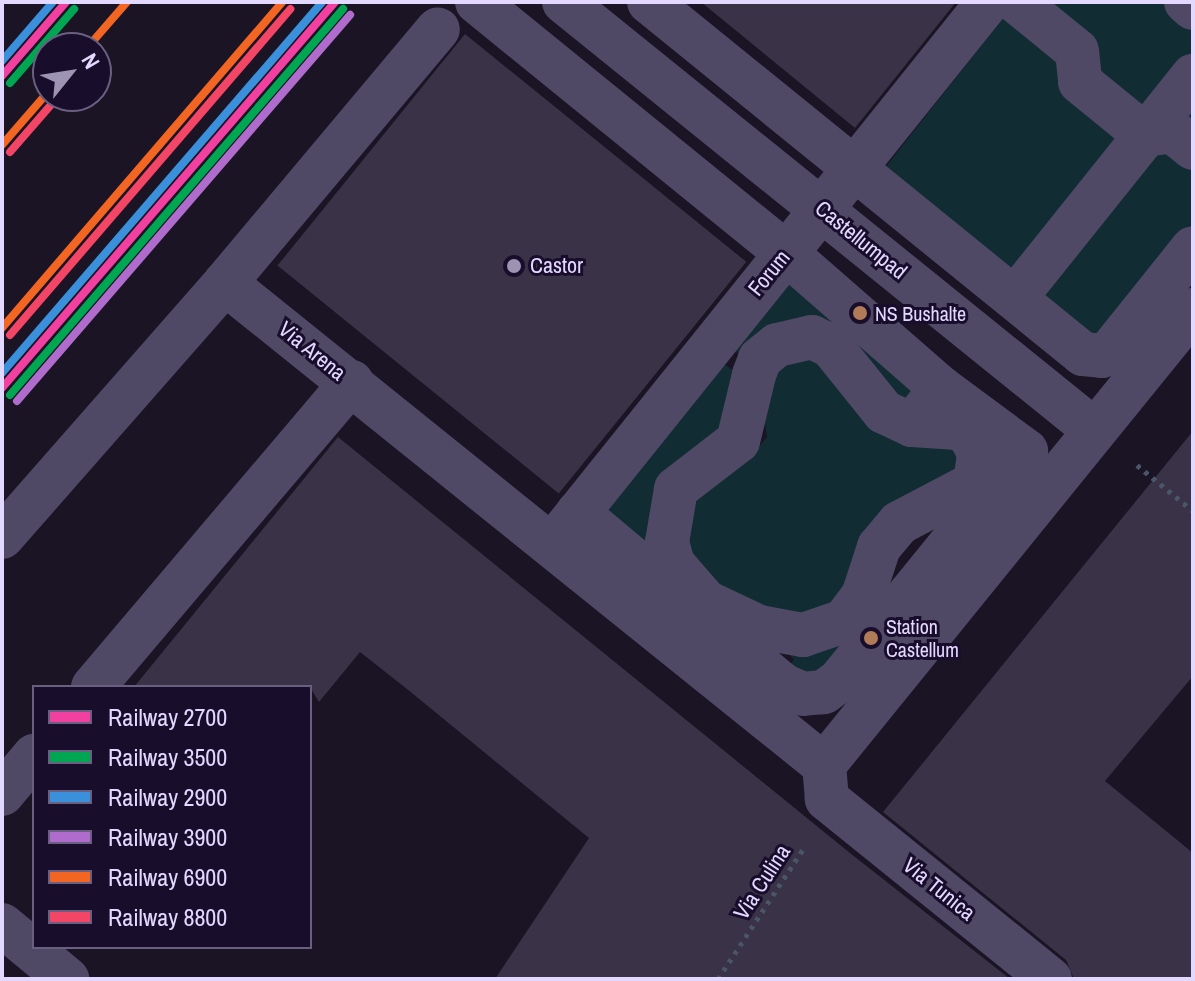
<!DOCTYPE html>
<style>
body{margin:0}
#map{position:relative;width:1195px;height:981px;overflow:hidden;background:#1a1425;font-family:"Archivo Narrow",sans-serif}
div>[style]{position:absolute}
[style*='--x']{left:calc(var(--x)*1px);top:calc(var(--y)*1px);width:calc(var(--w)*1px);rotate:calc(var(--a)*1deg)}
.green>*{inset:0;background:#122c33}
.building>*{inset:0;background:#3a3246;transform-origin:0 0}
.path>*{height:5px;margin-top:-2.5px;transform-origin:0;background:repeating-linear-gradient(90deg,#4a5567 0 4px,transparent 0 10px)}
.minor>*{height:44px;margin:-22px;padding:0 22px;transform-origin:22px;border-radius:22px;background:#504966}
.rail-1>*{height:8px;margin:-4px;padding:0 4px;transform-origin:4px;border-radius:4px;background:#f240a1}
.rail-2>*{height:8px;margin:-4px;padding:0 4px;transform-origin:4px;border-radius:4px;background:#00a651}
.rail-3>*{height:8px;margin:-4px;padding:0 4px;transform-origin:4px;border-radius:4px;background:#3a90db}
.rail-4>*{height:8px;margin:-4px;padding:0 4px;transform-origin:4px;border-radius:4px;background:#b06ccc}
.rail-5>*{height:8px;margin:-4px;padding:0 4px;transform-origin:4px;border-radius:4px;background:#f26522}
.rail-6>*{height:8px;margin:-4px;padding:0 4px;transform-origin:4px;border-radius:4px;background:#f34667}
.dots>*{width:22px;height:22px;translate:-50% -50%;box-sizing:border-box;border:4px solid #180e2b;border-radius:50%}
span{translate:-50% -50%;white-space:nowrap;text-align:center;line-height:1.15;-webkit-text-stroke:6px #180e2b;paint-order:stroke}
.bus-label{font-size:20px;color:#e3d8ff}
.left{translate:0 -50%;text-align:left}
.street-label{font-size:22px;color:#e3d8ff}
.poi-label{font-size:22px;color:#e3d8ff}
.frame{position:absolute;inset:0;border:4px solid #e3d8ff;pointer-events:none}
.legend{position:absolute;left:32px;top:685px;width:280px;height:264px;box-sizing:border-box;background:#180e2b;border:2px solid #695f80;margin:0;padding:10px 14px;list-style:none;font-size:24px;color:#e3d8ff}
.legend li{display:flex;align-items:center;gap:16px;height:40px}
.legend b{width:40px;border:2px solid #695f80}
.north{position:absolute;left:32px;top:32px;width:80px;height:80px;box-sizing:border-box;background:#180e2b;border:2px solid #695f80;border-radius:50%;rotate:60deg;font-size:22px;font-weight:700;line-height:32px;text-align:center;color:#e3d8ff}
.north::after{content:'';display:block;margin:auto;width:28px;height:36px;background:#9d93b3;clip-path:polygon(50% 0,100% 100%,50% 72%,0 100%)}
</style>
<div id="map">
<div class="green">
<i style="clip-path:polygon(1030px 2px,1175px 2px,1193px 17px,1193px 233px,1102px 347px,883px 170px,1012px 7px)"></i>
<i style="clip-path:polygon(789px 281px,929px 390px,906px 418px,850px 353px,750px 363px,734px 350px)"></i>
<i style="clip-path:polygon(811px 348px,953px 442px,964px 467px,845px 605px,769px 621px,687px 572px,678px 502px,754px 453px,767px 437px,759px 384px)"></i>
<i style="clip-path:polygon(720px 361px,744px 378px,658px 556px,594px 519px)"></i>
<i style="clip-path:polygon(846px 630px,834px 672px,784px 675px,794px 659px,771px 637px)"></i>
</div>
<div class="building">
<i style="clip-path:polygon(701px 2px,956px 2px,855px 128px)"></i>
<i style="left:465px;top:34px;width:362px;height:298px;rotate:39deg"></i>
<i style="clip-path:polygon(1193px 431px,1193px 676px,1105px 781px,1193px 853px,1193px 979px,1074px 979px,1066px 960px,883px 812px)"></i>
<i style="clip-path:polygon(338px 437px,850px 853px,1010px 979px,495px 979px,589px 838px,407px 689px,360px 652px,319px 702px,310px 687px,134px 687px)"></i>
</div>
<div class="path">
<i style="--x:1137;--y:465;--w:72;--a:39.4"></i>
<i style="--x:718;--y:979;--w:155;--a:-56.8"></i>
</div>
<div class="minor">
<i style="--x:477;--y:2;--w:397;--a:39.1"></i>
<i style="--x:785;--y:252;--w:207;--a:41.1"></i>
<i style="--x:941;--y:388;--w:106;--a:36.5"></i>
<i style="--x:1026;--y:451;--w:296;--a:129.1"></i>
<i style="--x:839;--y:681;--w:19;--a:144"></i>
<i style="--x:824;--y:692;--w:21;--a:175"></i>
<i style="--x:803;--y:694;--w:22;--a:-156"></i>
<i style="--x:783;--y:685;--w:268;--a:-140"></i>
<i style="--x:564;--y:2;--w:680;--a:38.91"></i>
<i style="--x:649;--y:2;--w:559;--a:39.04"></i>
<i style="--x:1083;--y:354;--w:19;--a:6"></i>
<i style="--x:1102;--y:356;--w:12;--a:-35"></i>
<i style="--x:1112;--y:349;--w:129;--a:-51.3"></i>
<i style="--x:1017;--y:2;--w:77;--a:39.2"></i>
<i style="--x:1077;--y:51;--w:31;--a:84"></i>
<i style="--x:1080;--y:82;--w:84;--a:39.2"></i>
<i style="--x:1145;--y:135;--w:27;--a:-8"></i>
<i style="--x:1172;--y:131;--w:27;--a:39"></i>
<i style="--x:1186;--y:2;--w:9;--a:41"></i>
<i style="--x:225;--y:283;--w:331;--a:-50"></i>
<i style="--x:1015;--y:298;--w:285;--a:-51.3"></i>
<i style="--x:912;--y:425;--w:31;--a:-155"></i>
<i style="--x:884;--y:412;--w:85;--a:-128.8"></i>
<i style="--x:831;--y:346;--w:21;--a:-155"></i>
<i style="--x:812;--y:337;--w:36;--a:167"></i>
<i style="--x:777;--y:345;--w:22;--a:141"></i>
<i style="--x:760;--y:359;--w:17;--a:111"></i>
<i style="--x:754;--y:375;--w:68;--a:103.6"></i>
<i style="--x:738;--y:441;--w:78;--a:142.3"></i>
<i style="--x:676;--y:489;--w:54;--a:99.6"></i>
<i style="--x:667;--y:542;--w:23;--a:75"></i>
<i style="--x:673;--y:564;--w:50;--a:49"></i>
<i style="--x:706;--y:602;--w:59;--a:25.3"></i>
<i style="--x:759;--y:627;--w:45;--a:10.3"></i>
<i style="--x:803;--y:635;--w:43;--a:-18.9"></i>
<i style="--x:844;--y:621;--w:31;--a:-53"></i>
<i style="--x:863;--y:596;--w:52;--a:-71.9"></i>
<i style="--x:879;--y:547;--w:31;--a:-50"></i>
<i style="--x:899;--y:523;--w:86;--a:-27.8"></i>
<i style="--x:975;--y:483;--w:30;--a:-82"></i>
<i style="--x:979;--y:453;--w:20;--a:-117"></i>
<i style="--x:970;--y:435;--w:14;--a:-150"></i>
<i style="--x:958;--y:428;--w:46;--a:-176.3"></i>
<i style="--x:912;--y:425;--w:47;--a:-51.9"></i>
<i style="--x:561;--y:534;--w:682;--a:-51.25"></i>
<i style="--x:2;--y:537;--w:338;--a:-48.7"></i>
<i style="--x:225;--y:283;--w:769;--a:38.82"></i>
<i style="--x:93;--y:687;--w:400;--a:-49.7"></i>
<i style="--x:2;--y:794;--w:50;--a:-49.9"></i>
<i style="--x:2;--y:925;--w:85;--a:39.7"></i>
<i style="--x:1050;--y:979;--w:287;--a:-141.1"></i>
<i style="--x:827;--y:799;--w:34;--a:-95"></i>
<i style="--x:824;--y:765;--w:586;--a:-50.96"></i>
</div>
<div class="rail-1">
<i style="--x:2;--y:76;--w:98;--a:-49.1"></i>
<i style="--x:2;--y:388;--w:510;--a:-49.22"></i>
</div>
<div class="rail-2">
<i style="--x:10;--y:83;--w:98;--a:-49.1"></i>
<i style="--x:10;--y:395;--w:510;--a:-49.22"></i>
</div>
<div class="rail-3">
<i style="--x:2;--y:61;--w:78;--a:-49.2"></i>
<i style="--x:2;--y:373;--w:490;--a:-49.2"></i>
</div>
<div class="rail-4">
<i style="--x:17;--y:401;--w:510;--a:-49.22"></i>
</div>
<div class="rail-5">
<i style="--x:87;--y:48;--w:61;--a:-49"></i>
<i style="--x:2;--y:145;--w:70;--a:-49"></i>
<i style="--x:2;--y:328;--w:430;--a:-49.3"></i>
</div>
<div class="rail-6">
<i style="--x:10;--y:152;--w:70;--a:-49"></i>
<i style="--x:10;--y:335;--w:430;--a:-49.3"></i>
</div>
<div class="dots">
<i style="left:514px;top:266px;background:#9d93b3"></i>
<i style="left:860px;top:313px;background:#b07c57"></i>
<i style="left:871px;top:638px;background:#b07c57"></i>
</div>
<div class="bus-label">
<span class="left" style="left:875px;top:313px">NS Bushalte</span>
<span class="left" style="left:886px;top:638px">Station<br>Castellum</span>
</div>
<div class="street-label">
<span style="left:861px;top:240px;rotate:39deg">Castellumpad</span>
<span style="left:769px;top:273px;rotate:-51deg">Forum</span>
<span style="left:312px;top:351px;rotate:39deg">Via Arena</span>
<span style="left:762px;top:882px;rotate:-57deg">Via Culina</span>
<span style="left:939px;top:889px;rotate:39deg">Via Tunica</span>
</div>
<div class="poi-label">
<span class="left" style="left:530px;top:266px">Castor</span>
</div>
<div class="frame"></div>
<ul class="legend">
<li><b style="height:10px;background:#f240a1"></b>Railway 2700</li>
<li><b style="height:10px;background:#00a651"></b>Railway 3500</li>
<li><b style="height:10px;background:#3a90db"></b>Railway 2900</li>
<li><b style="height:10px;background:#b06ccc"></b>Railway 3900</li>
<li><b style="height:10px;background:#f26522"></b>Railway 6900</li>
<li><b style="height:10px;background:#f34667"></b>Railway 8800</li>
</ul>
<div class="north">N</div>
</div>
